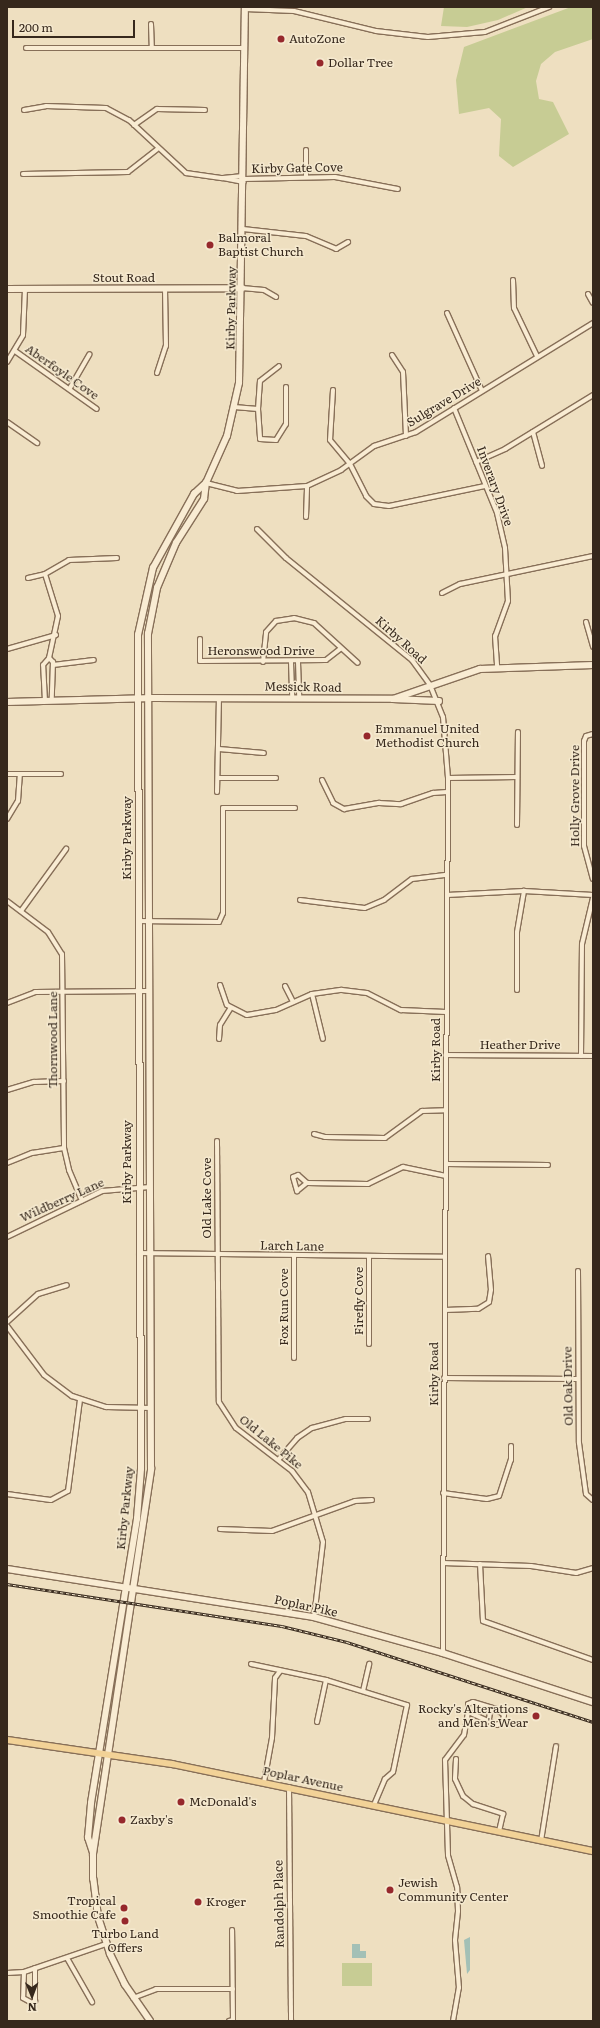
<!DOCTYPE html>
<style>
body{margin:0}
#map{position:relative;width:600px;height:2028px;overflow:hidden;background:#eedfc0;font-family:Literata,serif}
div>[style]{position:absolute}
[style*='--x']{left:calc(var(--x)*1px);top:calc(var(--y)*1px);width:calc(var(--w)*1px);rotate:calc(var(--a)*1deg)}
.green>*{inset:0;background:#c7cc94;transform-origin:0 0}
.water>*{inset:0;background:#a3c0b6}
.roads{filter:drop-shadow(1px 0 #876f58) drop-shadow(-1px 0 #876f58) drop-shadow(0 1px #876f58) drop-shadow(0 -1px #876f58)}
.street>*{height:4px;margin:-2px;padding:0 2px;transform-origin:2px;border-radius:2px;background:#f9ecd3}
.secondary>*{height:5.5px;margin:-2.75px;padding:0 2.75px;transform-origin:2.75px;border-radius:2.75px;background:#f9ecd3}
.primary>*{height:6px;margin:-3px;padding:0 3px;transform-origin:3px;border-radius:3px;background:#f2d297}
.rail>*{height:2.5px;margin-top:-1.25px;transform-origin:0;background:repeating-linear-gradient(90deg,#f5e9cf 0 3px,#36281c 0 6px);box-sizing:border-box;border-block:1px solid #36281c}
.dots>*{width:11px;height:11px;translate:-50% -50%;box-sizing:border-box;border:2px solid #f5e9cf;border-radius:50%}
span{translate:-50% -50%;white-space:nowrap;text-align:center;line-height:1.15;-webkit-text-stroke:3px #f5e9cf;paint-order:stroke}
.poi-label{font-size:12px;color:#36281c}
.left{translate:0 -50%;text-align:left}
.right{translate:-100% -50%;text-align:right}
.street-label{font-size:12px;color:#36281c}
.frame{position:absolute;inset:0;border:8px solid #36281c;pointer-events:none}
.north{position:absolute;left:12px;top:1976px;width:40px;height:40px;-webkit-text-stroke:3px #f5e9cf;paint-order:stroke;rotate:179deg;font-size:11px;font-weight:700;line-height:16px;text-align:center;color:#36281c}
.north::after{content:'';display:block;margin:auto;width:14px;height:18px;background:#36281c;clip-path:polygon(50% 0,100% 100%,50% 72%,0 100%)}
.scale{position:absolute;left:12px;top:20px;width:123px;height:18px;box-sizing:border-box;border:2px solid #36281c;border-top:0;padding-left:5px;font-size:12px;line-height:14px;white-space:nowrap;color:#36281c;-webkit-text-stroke:3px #f5e9cf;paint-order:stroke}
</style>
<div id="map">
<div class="green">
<i style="clip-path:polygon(444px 7px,528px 7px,498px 20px,467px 27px,441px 26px)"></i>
<i style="clip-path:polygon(571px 7px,593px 7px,593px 39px,555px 52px,541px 64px,536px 81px,539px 99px,553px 102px,569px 134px,513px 167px,499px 156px,501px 119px,489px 108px,459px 114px,456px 80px,464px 47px)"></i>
<i style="left:342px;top:1963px;width:30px;height:23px"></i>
</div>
<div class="water">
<i style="clip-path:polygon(470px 1937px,470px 1970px,467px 1974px,464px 1940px)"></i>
<i style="clip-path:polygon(352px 1944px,360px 1944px,360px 1951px,366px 1951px,366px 1958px,352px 1958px)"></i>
</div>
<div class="roads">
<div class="street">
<i style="--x:245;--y:9;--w:49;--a:2.3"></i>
<i style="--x:294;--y:11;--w:84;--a:13.7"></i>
<i style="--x:376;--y:31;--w:52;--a:6.6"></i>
<i style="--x:428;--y:37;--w:57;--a:-5"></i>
<i style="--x:485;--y:32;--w:69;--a:-21.3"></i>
<i style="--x:151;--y:24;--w:24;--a:88"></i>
<i style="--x:26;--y:48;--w:218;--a:0"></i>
<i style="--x:24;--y:110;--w:22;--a:-10"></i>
<i style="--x:46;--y:106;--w:60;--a:1.9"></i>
<i style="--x:106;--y:108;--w:26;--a:28"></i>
<i style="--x:129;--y:120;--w:78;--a:42.9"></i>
<i style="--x:186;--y:173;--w:37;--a:8"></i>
<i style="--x:223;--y:178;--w:20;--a:-6"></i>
<i style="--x:134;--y:125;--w:28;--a:-35"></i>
<i style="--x:157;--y:109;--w:48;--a:1.2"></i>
<i style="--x:23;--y:174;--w:105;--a:-1.1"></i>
<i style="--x:128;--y:172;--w:37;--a:-38"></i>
<i style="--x:306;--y:176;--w:26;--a:-90"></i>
<i style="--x:223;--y:178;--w:21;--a:11"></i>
<i style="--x:244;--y:179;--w:91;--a:-1.3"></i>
<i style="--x:335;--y:177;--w:64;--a:10.8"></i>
<i style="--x:243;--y:229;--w:63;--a:6.3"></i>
<i style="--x:306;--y:236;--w:33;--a:23"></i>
<i style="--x:336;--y:249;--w:14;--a:-30"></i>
<i style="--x:513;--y:280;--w:28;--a:88"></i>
<i style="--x:514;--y:308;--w:53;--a:64.4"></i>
<i style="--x:242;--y:288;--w:22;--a:5"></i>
<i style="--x:264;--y:290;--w:14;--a:30"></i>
<i style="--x:588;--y:294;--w:10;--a:61"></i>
<i style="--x:447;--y:313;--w:85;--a:65.8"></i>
<i style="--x:15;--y:351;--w:100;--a:35.3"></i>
<i style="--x:392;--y:355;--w:20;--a:57"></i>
<i style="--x:403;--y:372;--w:64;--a:87.3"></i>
<i style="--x:7;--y:362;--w:31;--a:-59"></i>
<i style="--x:23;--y:335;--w:46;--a:-87.5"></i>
<i style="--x:157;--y:373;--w:28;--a:-72"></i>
<i style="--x:166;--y:346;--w:57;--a:-91"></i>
<i style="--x:70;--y:388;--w:39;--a:-60"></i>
<i style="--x:333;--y:390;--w:50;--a:93.4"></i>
<i style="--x:330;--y:440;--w:31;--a:50"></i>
<i style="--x:350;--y:464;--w:36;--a:63"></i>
<i style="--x:366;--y:496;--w:11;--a:45"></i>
<i style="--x:374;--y:504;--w:15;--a:8"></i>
<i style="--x:389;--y:506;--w:98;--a:-11.8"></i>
<i style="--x:234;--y:407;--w:24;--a:5"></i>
<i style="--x:258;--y:409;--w:28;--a:-86"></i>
<i style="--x:260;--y:381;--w:24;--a:-38"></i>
<i style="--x:454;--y:408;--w:113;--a:67.7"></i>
<i style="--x:497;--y:513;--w:36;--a:77"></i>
<i style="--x:505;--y:548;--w:53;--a:86.8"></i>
<i style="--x:508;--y:601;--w:37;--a:110"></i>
<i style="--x:495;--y:636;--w:31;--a:86"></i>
<i style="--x:258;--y:409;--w:30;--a:86"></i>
<i style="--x:260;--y:439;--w:16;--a:4"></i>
<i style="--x:276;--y:440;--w:19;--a:-58"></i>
<i style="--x:286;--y:424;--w:37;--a:-90"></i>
<i style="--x:7;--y:422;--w:37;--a:35"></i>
<i style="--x:533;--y:432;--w:35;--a:75"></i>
<i style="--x:476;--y:462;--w:32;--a:-24"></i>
<i style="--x:505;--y:449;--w:103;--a:-31.5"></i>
<i style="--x:206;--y:483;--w:32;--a:14"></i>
<i style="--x:237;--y:491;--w:70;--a:-4.1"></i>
<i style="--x:307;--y:486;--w:38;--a:-25"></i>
<i style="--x:341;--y:470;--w:41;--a:-36"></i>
<i style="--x:374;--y:446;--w:44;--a:-18.4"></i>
<i style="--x:416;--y:432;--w:208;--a:-31.6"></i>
<i style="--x:306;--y:517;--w:31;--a:-88"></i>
<i style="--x:257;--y:529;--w:41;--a:45"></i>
<i style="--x:286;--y:558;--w:162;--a:39"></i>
<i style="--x:412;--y:660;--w:31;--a:54"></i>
<i style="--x:430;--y:685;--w:35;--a:68"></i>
<i style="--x:443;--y:717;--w:61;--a:85.3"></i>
<i style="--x:448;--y:778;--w:875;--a:90.33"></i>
<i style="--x:45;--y:574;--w:44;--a:72.8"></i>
<i style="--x:58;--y:616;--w:43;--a:102.1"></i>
<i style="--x:28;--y:578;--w:17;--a:-13"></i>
<i style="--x:45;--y:574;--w:28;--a:-30"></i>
<i style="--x:69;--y:560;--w:48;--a:-2.4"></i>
<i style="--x:442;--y:593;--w:20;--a:-27"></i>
<i style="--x:460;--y:584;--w:136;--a:-11.9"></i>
<i style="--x:586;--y:622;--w:26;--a:74"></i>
<i style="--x:200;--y:639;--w:22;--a:90"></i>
<i style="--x:200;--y:661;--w:126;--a:-0.5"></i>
<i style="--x:326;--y:660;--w:18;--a:-38"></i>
<i style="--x:7;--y:649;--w:51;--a:-15.9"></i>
<i style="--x:49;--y:658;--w:6;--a:45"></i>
<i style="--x:53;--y:662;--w:38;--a:92"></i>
<i style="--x:263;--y:662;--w:30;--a:-84"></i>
<i style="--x:266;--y:632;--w:15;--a:-48"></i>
<i style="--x:276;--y:621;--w:18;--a:-9"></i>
<i style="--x:294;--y:618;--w:21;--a:14"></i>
<i style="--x:314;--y:623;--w:59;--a:42.3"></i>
<i style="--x:291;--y:662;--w:35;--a:88"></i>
<i style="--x:298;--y:662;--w:35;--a:88"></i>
<i style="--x:53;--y:665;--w:41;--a:-7"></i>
<i style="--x:45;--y:701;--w:36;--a:-93"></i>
<i style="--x:43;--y:665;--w:9;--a:-49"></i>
<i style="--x:593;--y:734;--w:7;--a:164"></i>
<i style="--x:586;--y:736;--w:5;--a:112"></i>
<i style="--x:584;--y:741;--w:105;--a:90"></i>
<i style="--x:584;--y:846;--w:34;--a:75"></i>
<i style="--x:219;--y:749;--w:45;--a:5.1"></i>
<i style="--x:7;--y:774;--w:54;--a:0"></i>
<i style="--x:218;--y:778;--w:58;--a:0"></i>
<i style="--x:448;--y:778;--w:69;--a:-0.8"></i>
<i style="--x:322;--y:780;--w:25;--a:64"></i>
<i style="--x:333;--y:803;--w:13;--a:29"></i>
<i style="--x:344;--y:809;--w:36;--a:-10"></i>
<i style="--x:379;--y:803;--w:22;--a:3"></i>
<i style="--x:401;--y:804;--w:34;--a:-19"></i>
<i style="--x:433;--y:793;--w:14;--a:-4"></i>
<i style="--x:217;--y:792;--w:94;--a:-88.8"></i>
<i style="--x:7;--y:819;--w:21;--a:-59"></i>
<i style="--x:18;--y:801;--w:27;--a:-86"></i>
<i style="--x:517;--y:825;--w:93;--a:-89.4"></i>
<i style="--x:447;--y:895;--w:77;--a:-3"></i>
<i style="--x:524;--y:891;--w:69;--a:3.3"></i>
<i style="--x:300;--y:900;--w:65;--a:7"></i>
<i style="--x:365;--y:908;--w:21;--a:-23"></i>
<i style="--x:384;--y:900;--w:35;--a:-37"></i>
<i style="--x:412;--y:879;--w:35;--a:-7"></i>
<i style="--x:7;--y:901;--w:51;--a:37.1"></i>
<i style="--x:48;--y:932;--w:26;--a:58"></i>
<i style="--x:62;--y:954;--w:194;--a:89.4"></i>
<i style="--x:64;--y:1148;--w:23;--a:77"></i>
<i style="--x:69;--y:1170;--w:33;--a:67"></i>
<i style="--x:21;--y:911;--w:77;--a:-54"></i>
<i style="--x:138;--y:921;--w:81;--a:0.7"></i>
<i style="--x:219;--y:922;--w:10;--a:-66"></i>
<i style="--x:223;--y:913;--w:105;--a:-90"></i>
<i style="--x:223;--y:808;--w:72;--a:0"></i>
<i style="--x:220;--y:985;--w:21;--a:71"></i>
<i style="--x:227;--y:1005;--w:22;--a:27"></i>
<i style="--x:247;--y:1015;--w:29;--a:-10"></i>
<i style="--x:276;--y:1010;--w:39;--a:-24"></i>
<i style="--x:312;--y:994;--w:30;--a:-8"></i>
<i style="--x:342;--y:990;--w:25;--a:7"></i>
<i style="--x:367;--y:993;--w:38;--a:27"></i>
<i style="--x:401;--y:1010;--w:45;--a:2.5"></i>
<i style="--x:285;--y:986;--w:18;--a:63"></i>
<i style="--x:517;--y:990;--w:58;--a:-90"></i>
<i style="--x:517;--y:932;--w:42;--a:-80.3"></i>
<i style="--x:312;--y:994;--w:46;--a:76.3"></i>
<i style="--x:7;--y:1003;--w:30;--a:-21"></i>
<i style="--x:35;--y:992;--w:113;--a:-0.5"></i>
<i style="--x:219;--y:1039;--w:14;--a:-86"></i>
<i style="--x:220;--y:1025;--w:19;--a:-58"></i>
<i style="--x:446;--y:1055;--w:147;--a:0.4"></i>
<i style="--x:581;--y:1056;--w:112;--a:-89.5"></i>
<i style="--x:582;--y:944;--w:47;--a:-76.6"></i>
<i style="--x:7;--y:1090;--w:28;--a:-17"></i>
<i style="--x:34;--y:1082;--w:30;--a:-2"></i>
<i style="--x:314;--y:1134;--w:11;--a:15"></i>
<i style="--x:325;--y:1137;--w:60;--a:1"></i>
<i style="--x:385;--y:1138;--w:46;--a:-36.1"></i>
<i style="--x:422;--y:1111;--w:24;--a:-2"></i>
<i style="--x:217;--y:1141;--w:261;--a:89.6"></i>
<i style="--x:219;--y:1402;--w:31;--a:57"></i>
<i style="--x:236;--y:1428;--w:71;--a:37.5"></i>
<i style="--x:292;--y:1471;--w:26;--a:53"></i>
<i style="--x:308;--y:1492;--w:52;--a:73.3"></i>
<i style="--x:323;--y:1542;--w:76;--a:96.8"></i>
<i style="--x:7;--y:1163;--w:27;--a:-22"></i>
<i style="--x:32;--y:1153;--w:32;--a:-9"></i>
<i style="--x:446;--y:1164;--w:102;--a:0.6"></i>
<i style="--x:307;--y:1183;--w:12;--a:-138"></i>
<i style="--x:298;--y:1175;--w:5;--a:158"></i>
<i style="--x:293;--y:1177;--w:15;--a:74"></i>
<i style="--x:297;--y:1191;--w:13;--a:-39"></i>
<i style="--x:307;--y:1183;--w:61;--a:0.9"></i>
<i style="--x:368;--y:1184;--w:39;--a:-26"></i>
<i style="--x:403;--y:1167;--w:44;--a:11.8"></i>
<i style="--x:7;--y:1237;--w:106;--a:-25.8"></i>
<i style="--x:102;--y:1191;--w:48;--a:-4.8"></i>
<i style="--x:139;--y:1253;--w:306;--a:0.7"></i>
<i style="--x:294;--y:1256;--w:102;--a:90"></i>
<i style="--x:369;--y:1257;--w:87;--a:90"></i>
<i style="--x:578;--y:1271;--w:172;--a:89.7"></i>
<i style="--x:579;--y:1443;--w:51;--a:82.2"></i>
<i style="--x:586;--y:1494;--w:9;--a:41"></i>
<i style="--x:445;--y:1310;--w:33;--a:-2"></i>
<i style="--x:478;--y:1309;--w:13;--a:-32"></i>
<i style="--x:489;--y:1302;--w:12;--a:-81"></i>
<i style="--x:491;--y:1290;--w:34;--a:-95"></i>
<i style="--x:7;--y:1322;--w:42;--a:-42.1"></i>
<i style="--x:38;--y:1294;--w:30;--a:-17"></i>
<i style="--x:7;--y:1326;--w:61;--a:52.9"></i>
<i style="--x:44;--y:1375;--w:35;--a:37"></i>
<i style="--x:72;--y:1396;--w:36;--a:18"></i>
<i style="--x:106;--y:1407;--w:45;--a:1.3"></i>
<i style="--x:444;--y:1378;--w:133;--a:0.4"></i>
<i style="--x:279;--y:1459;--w:28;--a:-49"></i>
<i style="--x:297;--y:1438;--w:18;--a:-34"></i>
<i style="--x:312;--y:1428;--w:35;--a:-15"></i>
<i style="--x:346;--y:1419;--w:22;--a:0"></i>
<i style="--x:443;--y:1493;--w:44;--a:7.8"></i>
<i style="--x:487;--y:1499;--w:12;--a:-14"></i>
<i style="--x:499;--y:1496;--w:38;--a:-72"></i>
<i style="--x:511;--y:1460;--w:14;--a:-90"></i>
<i style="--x:7;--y:1494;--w:44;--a:7.8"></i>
<i style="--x:51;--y:1500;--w:19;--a:-28"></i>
<i style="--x:68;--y:1491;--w:92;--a:-82.5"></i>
<i style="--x:220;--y:1529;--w:52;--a:2.2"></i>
<i style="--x:272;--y:1531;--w:88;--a:-19.9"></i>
<i style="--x:355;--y:1501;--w:17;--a:-3"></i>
<i style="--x:443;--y:1563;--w:88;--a:2"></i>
<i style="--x:531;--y:1566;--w:46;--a:8.8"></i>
<i style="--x:576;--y:1573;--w:18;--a:-16"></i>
<i style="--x:480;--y:1564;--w:57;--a:87"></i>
<i style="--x:483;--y:1621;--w:117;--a:19.5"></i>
<i style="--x:251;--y:1664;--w:77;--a:12"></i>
<i style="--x:326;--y:1680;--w:85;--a:17.2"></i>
<i style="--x:407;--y:1705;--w:68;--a:101.8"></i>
<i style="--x:393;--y:1772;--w:11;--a:139"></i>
<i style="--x:385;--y:1779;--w:28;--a:113"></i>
<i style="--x:363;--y:1691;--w:28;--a:-77"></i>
<i style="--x:468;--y:1712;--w:8;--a:-90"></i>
<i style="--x:468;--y:1704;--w:5;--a:-22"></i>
<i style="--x:473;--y:1702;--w:24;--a:17"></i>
<i style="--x:317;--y:1722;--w:43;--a:-77.9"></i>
<i style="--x:456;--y:1759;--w:20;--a:93"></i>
<i style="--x:455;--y:1779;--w:19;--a:65"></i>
<i style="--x:463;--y:1796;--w:13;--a:39"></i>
<i style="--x:473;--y:1804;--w:32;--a:18"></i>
<i style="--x:503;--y:1814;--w:17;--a:103"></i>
<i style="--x:264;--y:1782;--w:45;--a:-79.7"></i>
<i style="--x:272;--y:1738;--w:60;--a:-87.1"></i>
<i style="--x:275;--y:1678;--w:9;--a:-54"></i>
<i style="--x:289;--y:1787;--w:234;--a:89.5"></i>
<i style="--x:541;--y:1841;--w:96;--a:-81"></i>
<i style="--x:67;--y:1958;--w:51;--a:60.4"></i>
<i style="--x:24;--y:1972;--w:26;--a:92"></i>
<i style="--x:23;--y:1998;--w:10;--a:29"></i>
<i style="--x:32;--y:2003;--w:4;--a:-34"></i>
<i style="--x:35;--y:2001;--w:33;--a:-90"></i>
<i style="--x:7;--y:1973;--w:17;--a:-3"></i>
<i style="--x:24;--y:1972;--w:87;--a:-18.9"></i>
<i style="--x:133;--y:1998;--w:25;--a:-21"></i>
<i style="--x:156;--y:1989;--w:77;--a:0"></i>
<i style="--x:229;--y:2021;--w:4;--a:-14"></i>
<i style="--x:233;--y:2020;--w:90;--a:-90.6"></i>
<i style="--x:453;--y:2021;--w:34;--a:-80"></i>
<i style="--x:459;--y:1988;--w:48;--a:-94.8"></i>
<i style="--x:455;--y:1940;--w:29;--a:-84"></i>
<i style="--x:458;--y:1911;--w:24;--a:-92"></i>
<i style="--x:457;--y:1887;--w:33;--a:-106"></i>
<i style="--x:448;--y:1855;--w:95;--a:-91.8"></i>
<i style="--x:445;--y:1760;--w:31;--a:-53"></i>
<i style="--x:464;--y:1735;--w:23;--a:-80"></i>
<i style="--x:468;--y:1712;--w:32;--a:24"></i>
<i style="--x:497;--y:1725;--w:7;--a:-34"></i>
<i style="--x:503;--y:1721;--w:6;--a:-81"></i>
<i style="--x:504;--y:1715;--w:10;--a:-143"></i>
<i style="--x:496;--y:1709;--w:7;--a:153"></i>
<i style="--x:490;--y:1712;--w:7;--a:98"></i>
</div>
<div class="secondary">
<i style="--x:7;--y:289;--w:235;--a:-0.2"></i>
<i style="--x:393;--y:699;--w:46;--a:2.5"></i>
<i style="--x:7;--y:702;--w:146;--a:-1.6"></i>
<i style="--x:153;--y:698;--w:240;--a:0.2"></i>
<i style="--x:393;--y:699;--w:92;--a:-19"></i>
<i style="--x:480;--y:669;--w:113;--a:-2"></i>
<i style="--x:7;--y:1569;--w:311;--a:8.9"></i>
<i style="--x:314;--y:1617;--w:134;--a:15.6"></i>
<i style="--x:443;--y:1653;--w:158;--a:18.1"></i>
<i style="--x:93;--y:1853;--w:16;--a:-108"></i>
<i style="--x:88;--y:1838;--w:35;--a:-85"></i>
<i style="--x:91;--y:1803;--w:288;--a:-80.8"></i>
<i style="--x:137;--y:1519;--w:50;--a:-85.4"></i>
<i style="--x:141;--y:1469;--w:834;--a:-90.21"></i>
<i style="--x:138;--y:635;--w:69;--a:-77.4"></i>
<i style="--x:153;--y:568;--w:85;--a:-61"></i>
<i style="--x:194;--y:494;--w:16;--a:-43"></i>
<i style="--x:150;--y:2021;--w:44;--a:-124.8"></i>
<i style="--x:125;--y:1985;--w:34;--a:-116"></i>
<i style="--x:110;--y:1954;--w:39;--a:-108"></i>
<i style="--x:98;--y:1917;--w:38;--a:-97"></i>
<i style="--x:93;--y:1879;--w:25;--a:-90"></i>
<i style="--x:93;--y:1854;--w:389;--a:-81.4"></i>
<i style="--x:151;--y:1469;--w:835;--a:-90.21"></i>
<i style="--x:148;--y:634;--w:47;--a:-78.9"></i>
<i style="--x:157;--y:588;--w:49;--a:-67.1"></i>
<i style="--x:176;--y:543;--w:52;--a:-57.5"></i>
<i style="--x:204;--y:499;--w:16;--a:-83"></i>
<i style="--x:206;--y:483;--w:51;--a:-65.9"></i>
<i style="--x:227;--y:436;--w:54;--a:-77.2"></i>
<i style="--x:239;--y:383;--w:376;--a:-89.1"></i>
</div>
<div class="primary">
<i style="--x:7;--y:1740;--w:167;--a:8.3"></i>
<i style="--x:172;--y:1764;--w:430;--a:11.7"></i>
</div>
</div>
<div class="rail">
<i style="--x:7;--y:1584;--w:278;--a:8.7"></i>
<i style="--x:282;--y:1626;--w:67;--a:13.8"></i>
<i style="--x:347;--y:1642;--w:259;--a:18"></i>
</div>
<div class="dots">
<i style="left:281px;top:39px;background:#96282c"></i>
<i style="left:320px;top:63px;background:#96282c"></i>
<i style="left:210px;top:245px;background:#96282c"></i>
<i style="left:367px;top:736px;background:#96282c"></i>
<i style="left:536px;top:1716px;background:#96282c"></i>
<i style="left:181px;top:1802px;background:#96282c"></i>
<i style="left:122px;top:1820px;background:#96282c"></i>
<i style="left:390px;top:1890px;background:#96282c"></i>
<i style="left:198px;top:1902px;background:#96282c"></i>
<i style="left:124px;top:1908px;background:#96282c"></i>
<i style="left:125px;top:1921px;background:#96282c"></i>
</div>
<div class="poi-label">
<span class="left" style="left:289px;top:39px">AutoZone</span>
<span class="left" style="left:328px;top:63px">Dollar Tree</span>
<span class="left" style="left:218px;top:245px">Balmoral<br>Baptist Church</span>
<span class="left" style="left:375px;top:736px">Emmanuel United<br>Methodist Church</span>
<span class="right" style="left:528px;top:1716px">Rocky's Alterations<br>and Men's Wear</span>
<span class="left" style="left:189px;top:1802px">McDonald's</span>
<span class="left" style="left:130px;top:1820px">Zaxby's</span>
<span class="left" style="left:398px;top:1890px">Jewish<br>Community Center</span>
<span class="right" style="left:116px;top:1908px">Tropical<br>Smoothie Cafe</span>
<span class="left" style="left:206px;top:1902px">Kroger</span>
<span style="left:125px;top:1941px">Turbo Land<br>Offers</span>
</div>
<div class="street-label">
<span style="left:297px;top:168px;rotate:-1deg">Kirby Gate Cove</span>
<span style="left:124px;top:278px">Stout Road</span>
<span style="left:231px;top:308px;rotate:-89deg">Kirby Parkway</span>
<span style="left:62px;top:372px;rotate:35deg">Aberfoyle Cove</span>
<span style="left:444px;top:402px;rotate:-31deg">Sulgrave Drive</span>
<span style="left:495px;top:486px;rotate:70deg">Inverary Drive</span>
<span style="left:401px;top:640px;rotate:42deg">Kirby Road</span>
<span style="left:261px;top:651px">Heronswood Drive</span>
<span style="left:303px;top:687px;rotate:1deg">Messick Road</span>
<span style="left:575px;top:796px;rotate:-90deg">Holly Grove Drive</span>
<span style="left:127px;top:838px;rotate:-90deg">Kirby Parkway</span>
<span style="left:53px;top:1040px;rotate:-90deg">Thornwood Lane</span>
<span style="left:520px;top:1045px">Heather Drive</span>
<span style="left:436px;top:1050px;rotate:-90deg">Kirby Road</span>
<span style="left:127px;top:1162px;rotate:-90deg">Kirby Parkway</span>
<span style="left:207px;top:1198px;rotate:-90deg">Old Lake Cove</span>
<span style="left:62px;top:1200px;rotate:-24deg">Wildberry Lane</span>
<span style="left:292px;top:1246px;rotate:1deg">Larch Lane</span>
<span style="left:359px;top:1301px;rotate:-90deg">Firefly Cove</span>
<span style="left:284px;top:1307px;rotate:-90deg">Fox Run Cove</span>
<span style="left:434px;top:1374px;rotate:-90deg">Kirby Road</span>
<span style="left:568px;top:1386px;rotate:-91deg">Old Oak Drive</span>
<span style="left:271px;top:1442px;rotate:39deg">Old Lake Pike</span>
<span style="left:125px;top:1508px;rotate:-84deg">Kirby Parkway</span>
<span style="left:306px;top:1606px;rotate:12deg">Poplar Pike</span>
<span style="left:303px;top:1779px;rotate:12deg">Poplar Avenue</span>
<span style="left:279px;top:1904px;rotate:-91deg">Randolph Place</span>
</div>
<div class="frame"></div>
<div class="north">N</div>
<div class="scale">200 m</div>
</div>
